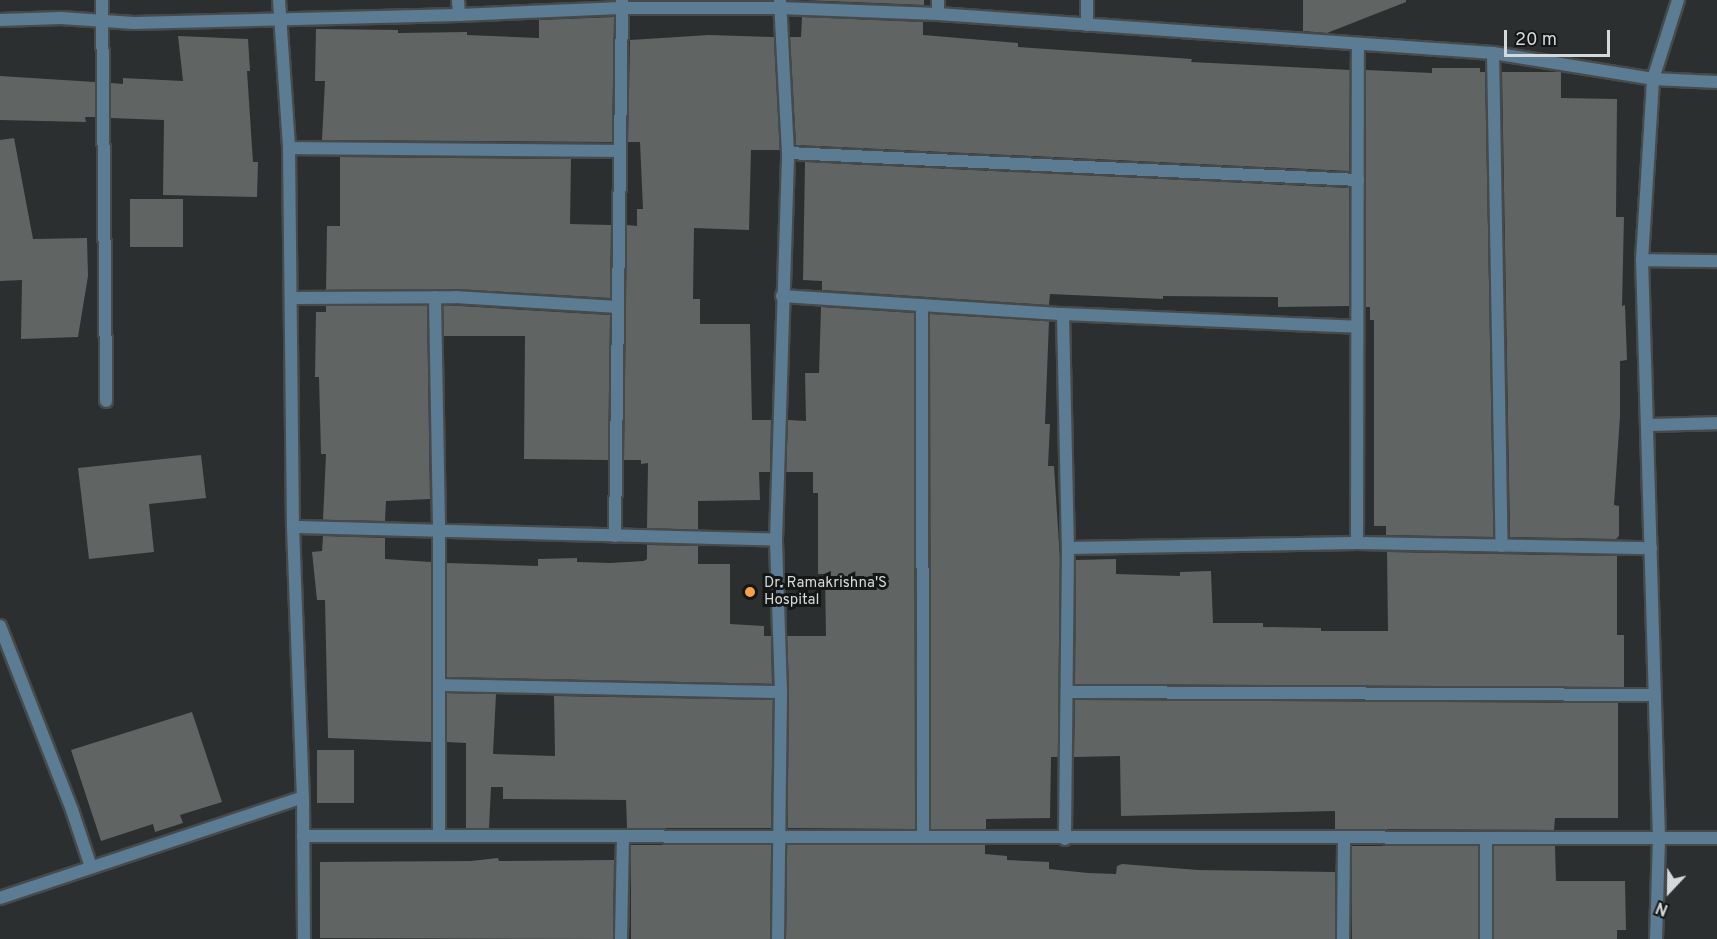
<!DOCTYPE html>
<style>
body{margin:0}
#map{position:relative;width:1717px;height:939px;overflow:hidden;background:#2b2f30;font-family:Overpass,sans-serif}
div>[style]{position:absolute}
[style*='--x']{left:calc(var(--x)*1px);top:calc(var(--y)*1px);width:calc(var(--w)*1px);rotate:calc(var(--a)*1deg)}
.building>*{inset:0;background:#606463;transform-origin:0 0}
.roads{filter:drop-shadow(2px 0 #464a4b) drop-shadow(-2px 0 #464a4b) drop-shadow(0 2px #464a4b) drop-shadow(0 -2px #464a4b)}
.minor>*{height:12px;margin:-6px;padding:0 6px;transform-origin:6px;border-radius:6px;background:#5c7c94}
.dots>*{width:16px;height:16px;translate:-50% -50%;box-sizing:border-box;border:3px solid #151717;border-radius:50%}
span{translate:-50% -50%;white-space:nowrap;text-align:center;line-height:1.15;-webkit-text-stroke:6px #151717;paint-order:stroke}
.poi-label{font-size:15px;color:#d6d9d9}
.left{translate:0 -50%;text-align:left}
.north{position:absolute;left:1639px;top:861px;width:60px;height:60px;-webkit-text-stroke:4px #151717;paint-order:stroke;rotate:202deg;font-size:16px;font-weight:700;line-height:24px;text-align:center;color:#d6d9d9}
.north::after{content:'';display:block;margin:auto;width:21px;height:27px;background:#d6d9d9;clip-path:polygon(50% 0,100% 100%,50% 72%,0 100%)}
.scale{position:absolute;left:1504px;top:30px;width:106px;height:27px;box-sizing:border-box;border:3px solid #d6d9d9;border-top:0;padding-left:8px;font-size:18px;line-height:21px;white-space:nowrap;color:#d6d9d9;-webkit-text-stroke:4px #151717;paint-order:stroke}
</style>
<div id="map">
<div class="building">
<i style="clip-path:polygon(802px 0,924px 0,924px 5px)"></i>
<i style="clip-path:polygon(1303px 0,1406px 0,1406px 2px,1327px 33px,1303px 31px)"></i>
<i style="clip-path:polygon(614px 17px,612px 142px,322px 140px,325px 81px,315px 81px,316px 29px,398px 30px,398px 33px,467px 32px,467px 35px,539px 38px,539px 20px)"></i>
<i style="clip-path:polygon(802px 17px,923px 22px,923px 35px,1018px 43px,1018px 47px,1192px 59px,1191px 62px,1350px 70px,1349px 171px,796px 145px,790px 37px,801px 37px)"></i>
<i style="clip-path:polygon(709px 35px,774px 37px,780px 150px,751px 150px,749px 230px,694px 228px,693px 299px,700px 299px,700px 324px,750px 324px,752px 420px,771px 420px,770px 472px,759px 472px,760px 500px,698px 501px,698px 530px,647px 528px,648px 463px,641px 464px,641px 460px,624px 460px,627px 225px,637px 226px,637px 209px,643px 209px,640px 142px,628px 142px,630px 40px)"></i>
<i style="clip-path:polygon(178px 36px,248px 39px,250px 71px,247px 71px,253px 162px,258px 162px,257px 197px,163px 195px,164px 120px,111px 118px,111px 83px,123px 84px,123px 78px,183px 81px)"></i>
<i style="clip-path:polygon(1432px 68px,1480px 68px,1480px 72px,1485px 72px,1494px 537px,1386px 535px,1386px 526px,1374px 526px,1374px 320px,1370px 320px,1370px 307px,1366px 307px,1366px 70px,1432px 73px)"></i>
<i style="clip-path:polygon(1502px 72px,1561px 72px,1561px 98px,1617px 99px,1616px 217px,1624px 217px,1622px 306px,1625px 305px,1627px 360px,1620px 361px,1620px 416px,1614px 505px,1619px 506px,1619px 536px,1616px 539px,1510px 537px)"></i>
<i style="clip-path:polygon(0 76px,95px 82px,95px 117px,85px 117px,86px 122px,0 120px)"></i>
<i style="clip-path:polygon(14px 138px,33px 239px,87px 238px,88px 276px,78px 337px,21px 339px,22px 280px,0 281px,0 140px)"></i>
<i style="clip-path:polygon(340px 157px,571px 159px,570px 224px,611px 225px,610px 298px,455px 289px,326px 290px,327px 226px,340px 226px)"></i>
<i style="clip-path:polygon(805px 162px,1349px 188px,1349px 306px,1278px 307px,1278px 297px,1163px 296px,1163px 299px,1050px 294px,1049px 305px,822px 290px,822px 281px,803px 280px)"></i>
<i style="left:130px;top:199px;width:53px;height:48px"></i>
<i style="clip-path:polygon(427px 305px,430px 499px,386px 501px,385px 521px,323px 520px,326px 454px,321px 454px,319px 377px,315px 377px,316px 312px,326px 312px,326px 306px)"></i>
<i style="clip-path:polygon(443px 305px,610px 315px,608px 460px,524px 459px,525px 336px,444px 336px)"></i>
<i style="clip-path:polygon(821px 307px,914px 313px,915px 829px,788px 828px,787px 636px,826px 636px,825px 574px,818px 574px,818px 493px,813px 493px,813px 472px,786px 472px,788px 420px,806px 421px,805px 373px,819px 373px)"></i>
<i style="clip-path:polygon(930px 314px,1049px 321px,1045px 424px,1050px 424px,1048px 466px,1054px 466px,1060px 560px,1058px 757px,1051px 757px,1050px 818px,986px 819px,986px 829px,931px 829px)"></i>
<i style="clip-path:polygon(201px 455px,206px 498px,149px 504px,154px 552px,89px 559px,78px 468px)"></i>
<i style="clip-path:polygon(323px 536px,385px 538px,385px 559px,431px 562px,431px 742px,328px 738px,325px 600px,317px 600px,312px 552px,322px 551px)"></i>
<i style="clip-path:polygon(647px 545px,698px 546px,698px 564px,730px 564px,730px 624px,764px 626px,764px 636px,771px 636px,772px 684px,447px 677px,447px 563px,538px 566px,538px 559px,577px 558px,577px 562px,610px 563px,644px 561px,647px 559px)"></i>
<i style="clip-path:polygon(1387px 552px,1617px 556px,1617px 635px,1624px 635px,1624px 687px,1075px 684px,1076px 560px,1116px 559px,1116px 574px,1180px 576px,1180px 572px,1211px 571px,1213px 623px,1263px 623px,1263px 627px,1321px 628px,1321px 631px,1388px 631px)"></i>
<i style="clip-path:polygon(447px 693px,496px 694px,493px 754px,555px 756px,554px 696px,773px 700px,771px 828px,627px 828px,626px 800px,503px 799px,503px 787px,491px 787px,489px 828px,466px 828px,466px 743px,447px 742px)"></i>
<i style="clip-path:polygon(1075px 700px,1618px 703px,1618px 818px,1555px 818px,1554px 830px,1335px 829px,1335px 811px,1121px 816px,1120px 756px,1074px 757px)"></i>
<i style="clip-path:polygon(192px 712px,222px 802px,180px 815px,183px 823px,155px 832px,153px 824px,101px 841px,71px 750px)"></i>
<i style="left:317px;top:750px;width:37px;height:53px"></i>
<i style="left:631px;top:845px;width:140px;height:94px"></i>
<i style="clip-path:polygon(787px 845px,985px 845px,985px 854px,1007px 856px,1007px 860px,1049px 862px,1049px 869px,1088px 873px,1116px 874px,1117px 866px,1122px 864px,1198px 870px,1335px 872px,1335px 939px,786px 939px)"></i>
<i style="left:1352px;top:846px;width:126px;height:93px"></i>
<i style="clip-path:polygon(1494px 846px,1555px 846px,1556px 881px,1625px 881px,1626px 930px,1617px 930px,1617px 939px,1494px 939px)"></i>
<i style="clip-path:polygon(498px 858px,499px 861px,614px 860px,613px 939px,320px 938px,320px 862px,471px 861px)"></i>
</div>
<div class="roads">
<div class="minor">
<i style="--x:102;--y:0;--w:401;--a:89.4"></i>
<i style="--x:279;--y:0;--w:148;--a:86.1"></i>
<i style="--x:289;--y:148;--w:379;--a:89.4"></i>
<i style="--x:293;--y:527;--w:270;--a:87.9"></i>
<i style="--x:303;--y:797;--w:142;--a:89.6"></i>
<i style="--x:458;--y:0;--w:15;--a:86"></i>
<i style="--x:938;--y:14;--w:14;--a:-90"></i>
<i style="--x:0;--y:20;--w:61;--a:-1.9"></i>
<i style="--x:61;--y:18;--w:73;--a:3.9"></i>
<i style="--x:134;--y:23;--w:325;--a:-1.4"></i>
<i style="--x:459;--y:15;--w:162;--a:-2.5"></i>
<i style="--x:621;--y:8;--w:159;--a:0"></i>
<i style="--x:780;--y:8;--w:158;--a:2.2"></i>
<i style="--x:938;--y:14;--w:556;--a:4.02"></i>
<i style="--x:1493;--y:53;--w:162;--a:9.2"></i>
<i style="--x:1653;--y:79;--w:64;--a:2.7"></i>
<i style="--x:1087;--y:25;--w:25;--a:-90"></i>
<i style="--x:1493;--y:53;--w:493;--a:89"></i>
<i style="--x:289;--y:148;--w:330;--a:0.5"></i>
<i style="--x:788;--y:153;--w:571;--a:2.71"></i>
<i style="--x:1642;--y:260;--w:75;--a:0.8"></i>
<i style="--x:782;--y:296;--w:282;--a:3.7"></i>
<i style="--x:1063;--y:314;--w:294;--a:2.5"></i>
<i style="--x:435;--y:297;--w:234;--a:89"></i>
<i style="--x:439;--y:531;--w:305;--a:90"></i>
<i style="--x:291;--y:298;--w:164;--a:-0.3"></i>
<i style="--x:455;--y:297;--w:163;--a:3.5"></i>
<i style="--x:922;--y:305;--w:532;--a:89.89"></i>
<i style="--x:1063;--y:314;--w:234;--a:88.8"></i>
<i style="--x:1068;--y:548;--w:291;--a:90.6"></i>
<i style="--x:1647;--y:425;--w:70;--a:-1.6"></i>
<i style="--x:293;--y:527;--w:483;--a:1.5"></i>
<i style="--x:615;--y:536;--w:536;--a:-89.25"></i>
<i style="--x:1357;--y:543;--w:499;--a:-89.9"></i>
<i style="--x:1068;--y:548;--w:289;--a:-1"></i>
<i style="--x:1357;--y:543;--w:294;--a:1"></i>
<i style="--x:0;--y:626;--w:198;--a:68.6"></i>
<i style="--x:72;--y:810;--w:60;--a:71.6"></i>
<i style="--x:439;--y:685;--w:342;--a:1.2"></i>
<i style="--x:1068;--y:692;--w:587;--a:0.29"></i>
<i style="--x:303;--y:836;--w:1414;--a:0.08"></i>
<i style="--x:0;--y:898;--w:319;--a:-18.4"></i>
<i style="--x:621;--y:939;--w:103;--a:-88.9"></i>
<i style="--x:778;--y:939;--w:247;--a:-89.3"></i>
<i style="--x:781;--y:692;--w:152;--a:-91.9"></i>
<i style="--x:776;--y:540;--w:387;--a:-88.2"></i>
<i style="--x:788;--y:153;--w:152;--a:-93"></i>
<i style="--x:1343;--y:939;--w:101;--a:-89.4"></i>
<i style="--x:1486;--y:939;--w:101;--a:-90"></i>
<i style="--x:1656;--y:939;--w:101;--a:-88.3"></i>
<i style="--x:1659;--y:838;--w:578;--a:-91.68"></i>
<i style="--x:1642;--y:260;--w:181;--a:-86.5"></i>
<i style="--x:1653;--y:79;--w:83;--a:-72.4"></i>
</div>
</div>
<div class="dots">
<i style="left:750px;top:592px;background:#f6a247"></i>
</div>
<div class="poi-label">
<span class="left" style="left:764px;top:592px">Dr. Ramakrishna'S<br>Hospital</span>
</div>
<div class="north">N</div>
<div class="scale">20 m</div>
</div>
